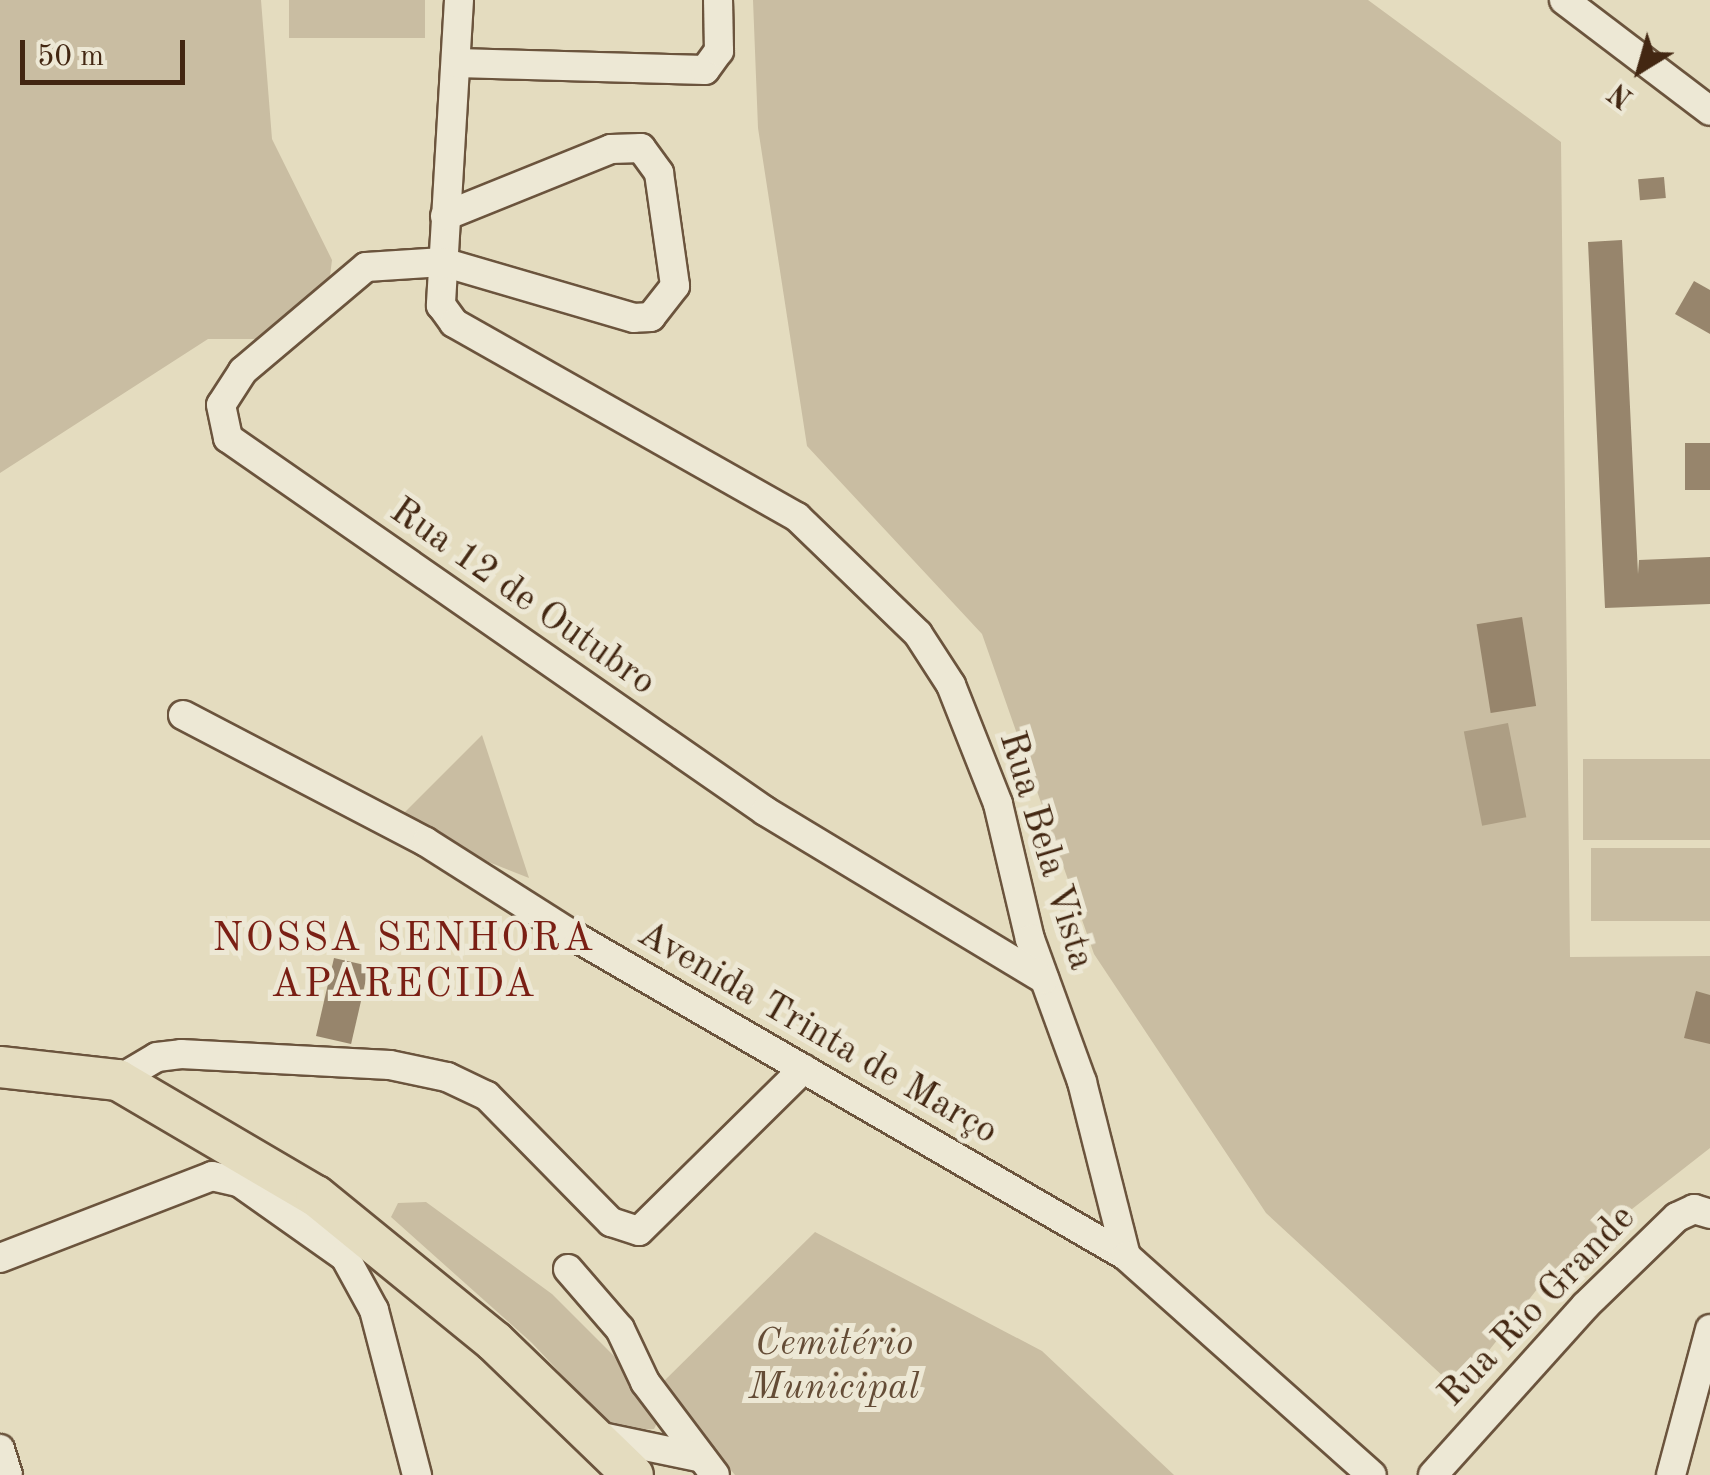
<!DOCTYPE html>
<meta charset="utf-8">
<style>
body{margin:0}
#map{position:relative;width:1710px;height:1475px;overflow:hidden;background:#e4dcbf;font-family:"Old Standard TT",serif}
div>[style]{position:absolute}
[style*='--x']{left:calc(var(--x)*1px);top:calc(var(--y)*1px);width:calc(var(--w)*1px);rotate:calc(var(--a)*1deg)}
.green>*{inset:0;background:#c9bda2;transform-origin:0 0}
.water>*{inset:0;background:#ad9e84;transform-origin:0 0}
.building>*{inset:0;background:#97856c;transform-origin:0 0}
.roads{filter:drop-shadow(2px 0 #6b543d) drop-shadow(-2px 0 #6b543d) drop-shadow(0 2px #6b543d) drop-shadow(0 -2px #6b543d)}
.minor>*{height:28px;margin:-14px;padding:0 14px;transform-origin:14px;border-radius:14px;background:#ede8d5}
.highway>*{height:40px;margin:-20px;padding:0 20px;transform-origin:20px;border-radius:20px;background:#e4dcbf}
span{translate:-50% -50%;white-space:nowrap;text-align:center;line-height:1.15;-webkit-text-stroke:10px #ede8d5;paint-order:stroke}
.street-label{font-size:38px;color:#432712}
.park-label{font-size:38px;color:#644c36;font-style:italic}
.neighbourhood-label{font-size:40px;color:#7a1f14;letter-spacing:2.5px}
.north{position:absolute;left:1590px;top:20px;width:100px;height:100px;-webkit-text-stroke:8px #ede8d5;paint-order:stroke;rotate:217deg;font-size:28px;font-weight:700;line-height:40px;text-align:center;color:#432712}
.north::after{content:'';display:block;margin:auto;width:35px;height:45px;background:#432712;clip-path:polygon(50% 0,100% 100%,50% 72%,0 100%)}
.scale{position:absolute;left:20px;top:40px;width:165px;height:45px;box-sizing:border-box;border:5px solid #432712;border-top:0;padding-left:12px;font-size:30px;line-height:35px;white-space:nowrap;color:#432712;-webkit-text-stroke:8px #ede8d5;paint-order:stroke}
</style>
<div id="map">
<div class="green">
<i style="clip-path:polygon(0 0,261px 0,272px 139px,332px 260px,330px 276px,258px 339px,208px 339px,0 473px)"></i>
<i style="left:289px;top:0;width:136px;height:38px"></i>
<i style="clip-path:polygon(753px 0,1368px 0,1561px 142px,1570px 957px,1710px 956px,1710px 1148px,1549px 1274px,1458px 1390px,1266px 1213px,1094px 954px,982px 634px,807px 446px,758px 128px)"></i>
<i style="clip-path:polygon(482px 735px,529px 878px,393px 824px)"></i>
<i style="left:1710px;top:759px;width:81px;height:127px;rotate:90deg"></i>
<i style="left:1710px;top:848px;width:73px;height:119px;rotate:90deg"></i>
<i style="clip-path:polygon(426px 1202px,552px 1294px,620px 1362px,660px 1417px,654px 1429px,615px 1431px,532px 1343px,391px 1217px,398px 1203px)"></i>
<i style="clip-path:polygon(815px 1232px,1042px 1351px,1174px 1475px,735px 1475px,660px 1385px)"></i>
</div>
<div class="water">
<i style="left:1508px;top:723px;width:96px;height:45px;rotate:79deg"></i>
</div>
<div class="building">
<i style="left:1664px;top:177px;width:21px;height:26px;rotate:85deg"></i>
<i style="clip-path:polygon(1622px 240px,1638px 574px,1639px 560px,1710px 557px,1710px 604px,1605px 608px,1588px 242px)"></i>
<i style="clip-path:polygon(1694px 281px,1710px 290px,1710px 334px,1675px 314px)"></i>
<i style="left:1710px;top:443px;width:47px;height:25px;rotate:90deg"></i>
<i style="left:1522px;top:617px;width:90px;height:46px;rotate:81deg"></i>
<i style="left:334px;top:958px;width:36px;height:80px;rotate:13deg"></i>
<i style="clip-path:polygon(1696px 991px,1710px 995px,1710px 1044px,1684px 1038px)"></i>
</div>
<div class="roads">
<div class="minor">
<i style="--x:459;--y:0;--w:306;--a:93.4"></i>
<i style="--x:441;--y:305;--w:22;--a:54"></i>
<i style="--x:454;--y:323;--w:394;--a:29.5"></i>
<i style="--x:797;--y:517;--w:168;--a:44"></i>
<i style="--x:918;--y:634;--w:61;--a:57.1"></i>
<i style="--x:951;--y:685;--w:128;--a:68.4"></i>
<i style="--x:998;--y:804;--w:139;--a:76.7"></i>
<i style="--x:1030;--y:939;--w:152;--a:70"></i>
<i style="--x:1082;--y:1082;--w:179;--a:75.8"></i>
<i style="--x:1564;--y:0;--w:183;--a:37.2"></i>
<i style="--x:457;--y:63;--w:248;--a:1.6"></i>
<i style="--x:705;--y:70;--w:24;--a:-54"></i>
<i style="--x:719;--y:51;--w:51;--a:-91.1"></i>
<i style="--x:445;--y:216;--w:179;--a:-22"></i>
<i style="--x:611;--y:149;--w:30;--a:-2"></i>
<i style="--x:641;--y:148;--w:31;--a:54"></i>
<i style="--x:659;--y:173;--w:114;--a:81.9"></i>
<i style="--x:675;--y:286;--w:39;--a:128"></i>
<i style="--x:651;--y:317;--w:17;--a:177"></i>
<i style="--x:634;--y:318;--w:199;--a:-163.7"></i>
<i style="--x:443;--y:262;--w:77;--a:176.3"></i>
<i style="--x:366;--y:267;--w:161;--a:139.8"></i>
<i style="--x:243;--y:371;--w:40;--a:122.9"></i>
<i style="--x:221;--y:405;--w:34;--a:78"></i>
<i style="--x:228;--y:438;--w:654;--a:34.78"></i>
<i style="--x:765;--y:811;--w:326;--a:31.1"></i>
<i style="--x:183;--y:715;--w:274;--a:27.6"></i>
<i style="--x:426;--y:842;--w:181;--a:32.4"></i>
<i style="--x:579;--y:939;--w:632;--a:30.09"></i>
<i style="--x:1126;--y:1256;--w:329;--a:41.7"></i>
<i style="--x:118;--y:1080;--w:45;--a:-30.5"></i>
<i style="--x:157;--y:1057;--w:24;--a:-7"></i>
<i style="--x:181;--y:1054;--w:209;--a:3"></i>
<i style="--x:390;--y:1065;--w:58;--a:11.9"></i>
<i style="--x:447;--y:1077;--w:44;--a:25.4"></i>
<i style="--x:487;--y:1096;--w:177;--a:45.5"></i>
<i style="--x:611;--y:1222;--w:29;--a:18"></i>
<i style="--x:639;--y:1231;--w:231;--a:-44.6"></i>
<i style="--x:0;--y:1258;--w:227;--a:-21.1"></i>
<i style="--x:212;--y:1176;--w:28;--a:13"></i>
<i style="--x:239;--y:1182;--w:130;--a:35.3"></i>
<i style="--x:345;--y:1257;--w:60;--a:61.3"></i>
<i style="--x:374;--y:1310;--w:171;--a:75.4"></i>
<i style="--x:568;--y:1269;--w:79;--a:49.1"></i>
<i style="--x:620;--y:1329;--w:59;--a:64.7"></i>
<i style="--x:645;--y:1382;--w:116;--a:53"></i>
<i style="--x:597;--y:1436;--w:107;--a:11.8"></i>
<i style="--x:0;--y:1449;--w:27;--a:73"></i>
<i style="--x:1433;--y:1475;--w:227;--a:-48"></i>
<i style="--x:1585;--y:1306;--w:128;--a:-44.1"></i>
<i style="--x:1677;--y:1217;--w:19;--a:-25"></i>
<i style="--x:1694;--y:1209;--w:17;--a:17"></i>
<i style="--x:1671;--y:1475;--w:151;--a:-75"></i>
</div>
<div class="highway">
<i style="--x:0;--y:1067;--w:119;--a:6.3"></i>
<i style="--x:118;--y:1080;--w:229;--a:30.4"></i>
<i style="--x:316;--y:1196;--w:230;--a:39.2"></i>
<i style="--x:494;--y:1341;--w:193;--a:44"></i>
</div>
</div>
<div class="street-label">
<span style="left:522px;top:598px;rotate:35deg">Rua 12 de Outubro</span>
<span style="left:1045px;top:851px;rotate:73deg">Rua Bela Vista</span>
<span style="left:817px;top:1034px;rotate:30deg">Avenida Trinta de Março</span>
<span style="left:1538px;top:1307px;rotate:-46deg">Rua Rio Grande</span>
</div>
<div class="park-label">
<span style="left:834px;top:1367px">Cemitério<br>Municipal</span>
</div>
<div class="neighbourhood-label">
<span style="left:404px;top:963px">NOSSA SENHORA<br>APARECIDA</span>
</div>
<div class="north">N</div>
<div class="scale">50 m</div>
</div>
